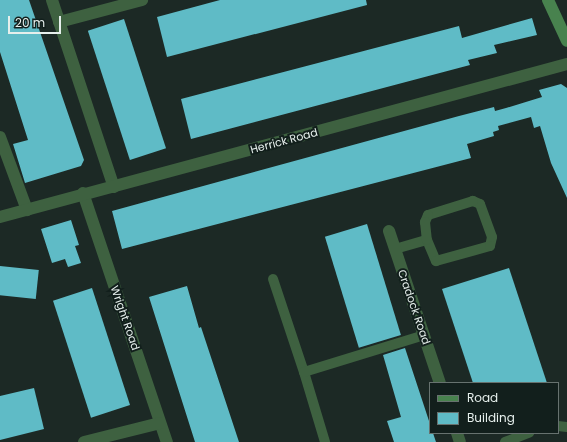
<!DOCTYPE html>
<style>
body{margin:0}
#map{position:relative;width:567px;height:442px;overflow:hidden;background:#1c2925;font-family:Poppins,sans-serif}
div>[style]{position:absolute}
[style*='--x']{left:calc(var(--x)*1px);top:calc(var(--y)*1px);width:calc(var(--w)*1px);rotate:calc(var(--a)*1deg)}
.building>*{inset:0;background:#5fbbc6;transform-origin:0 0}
.lane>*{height:10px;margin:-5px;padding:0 5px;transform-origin:5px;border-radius:5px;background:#3e6140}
.street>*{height:12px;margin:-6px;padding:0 6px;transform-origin:6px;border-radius:6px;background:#3e6140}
.secondary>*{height:12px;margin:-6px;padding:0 6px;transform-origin:6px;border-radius:6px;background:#48824e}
span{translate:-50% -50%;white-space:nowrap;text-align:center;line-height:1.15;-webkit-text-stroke:4px #121f1c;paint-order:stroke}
.street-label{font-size:11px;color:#e6efec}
.legend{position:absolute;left:429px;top:382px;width:130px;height:52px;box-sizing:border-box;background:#121f1c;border:1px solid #67726f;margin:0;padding:5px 7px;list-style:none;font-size:12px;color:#e6efec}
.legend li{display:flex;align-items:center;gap:8px;height:20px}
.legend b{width:20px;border:1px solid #67726f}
.scale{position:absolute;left:8px;top:16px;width:53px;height:18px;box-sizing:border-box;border:2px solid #e6efec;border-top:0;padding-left:5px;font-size:12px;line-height:14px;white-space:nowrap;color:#e6efec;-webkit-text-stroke:3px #121f1c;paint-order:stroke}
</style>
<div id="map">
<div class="building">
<i style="clip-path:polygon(0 0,29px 0,84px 160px,81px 166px,25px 183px,13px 144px,28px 140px,0 52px)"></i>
<i style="clip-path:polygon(220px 0,366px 0,367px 5px,167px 57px,157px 17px)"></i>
<i style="clip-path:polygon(532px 18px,537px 35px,494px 45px,497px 53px,468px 60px,470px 65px,191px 139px,181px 99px,459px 26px,462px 38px)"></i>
<i style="left:124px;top:19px;width:136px;height:38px;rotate:72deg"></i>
<i style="clip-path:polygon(561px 84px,567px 88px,567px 198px,551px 163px,540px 126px,534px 128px,531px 117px,498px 126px,499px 130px,493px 132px,494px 136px,467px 144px,471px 158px,122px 249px,112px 211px,459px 116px,494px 107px,495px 111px,506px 108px,542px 97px,539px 90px)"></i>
<i style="clip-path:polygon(71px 220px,79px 245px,75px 246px,81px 263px,68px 267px,65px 259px,52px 263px,41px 229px)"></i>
<i style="left:367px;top:224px;width:116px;height:44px;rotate:73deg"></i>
<i style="left:0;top:266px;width:39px;height:29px;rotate:6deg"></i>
<i style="clip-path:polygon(509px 268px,547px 383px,473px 383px,442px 289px)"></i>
<i style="clip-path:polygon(187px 286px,199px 328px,201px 327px,239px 442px,195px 442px,149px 297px)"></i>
<i style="left:92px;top:288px;width:123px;height:41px;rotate:72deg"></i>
<i style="clip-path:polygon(405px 348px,430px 424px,430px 433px,433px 433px,436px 442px,394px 442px,387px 421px,401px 417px,383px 355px)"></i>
<i style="clip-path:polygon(34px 388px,44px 429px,0 440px,0 396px)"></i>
</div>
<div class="lane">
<i style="--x:395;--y:249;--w:33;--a:-16"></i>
<i style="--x:427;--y:240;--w:23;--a:67"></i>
<i style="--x:436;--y:261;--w:56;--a:-15.5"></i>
<i style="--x:490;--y:246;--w:9;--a:-77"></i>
<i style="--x:492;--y:237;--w:35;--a:-110"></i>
<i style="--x:480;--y:204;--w:8;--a:-157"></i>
<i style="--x:473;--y:201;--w:47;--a:162.7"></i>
<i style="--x:428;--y:215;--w:8;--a:113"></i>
<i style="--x:425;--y:222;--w:18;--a:84"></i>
<i style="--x:273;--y:279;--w:98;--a:71.6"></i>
<i style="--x:558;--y:426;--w:9;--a:6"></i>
<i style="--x:325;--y:442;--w:73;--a:-106.7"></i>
<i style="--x:304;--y:372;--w:126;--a:-17.1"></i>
<i style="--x:505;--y:442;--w:26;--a:-21"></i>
</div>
<div class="street">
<i style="--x:52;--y:0;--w:197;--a:71.7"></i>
<i style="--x:59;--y:22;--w:86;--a:-14.8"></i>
<i style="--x:0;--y:137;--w:78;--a:69.7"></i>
<i style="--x:83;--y:193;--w:263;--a:71.4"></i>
<i style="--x:0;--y:217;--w:587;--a:-15.1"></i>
<i style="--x:389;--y:231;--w:160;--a:71.5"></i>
<i style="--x:457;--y:433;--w:9;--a:72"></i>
<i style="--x:84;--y:442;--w:78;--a:-14"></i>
</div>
<div class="secondary">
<i style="--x:548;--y:0;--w:45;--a:65.1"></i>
</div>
<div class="street-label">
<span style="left:284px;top:141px;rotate:-15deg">Herrick Road</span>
<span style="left:414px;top:307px;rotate:71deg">Cradock Road</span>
<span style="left:125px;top:318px;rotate:71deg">Wright Road</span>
</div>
<ul class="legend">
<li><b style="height:5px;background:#48824e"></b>Road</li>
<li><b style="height:11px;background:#5fbbc6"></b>Building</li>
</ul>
<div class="scale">20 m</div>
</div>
